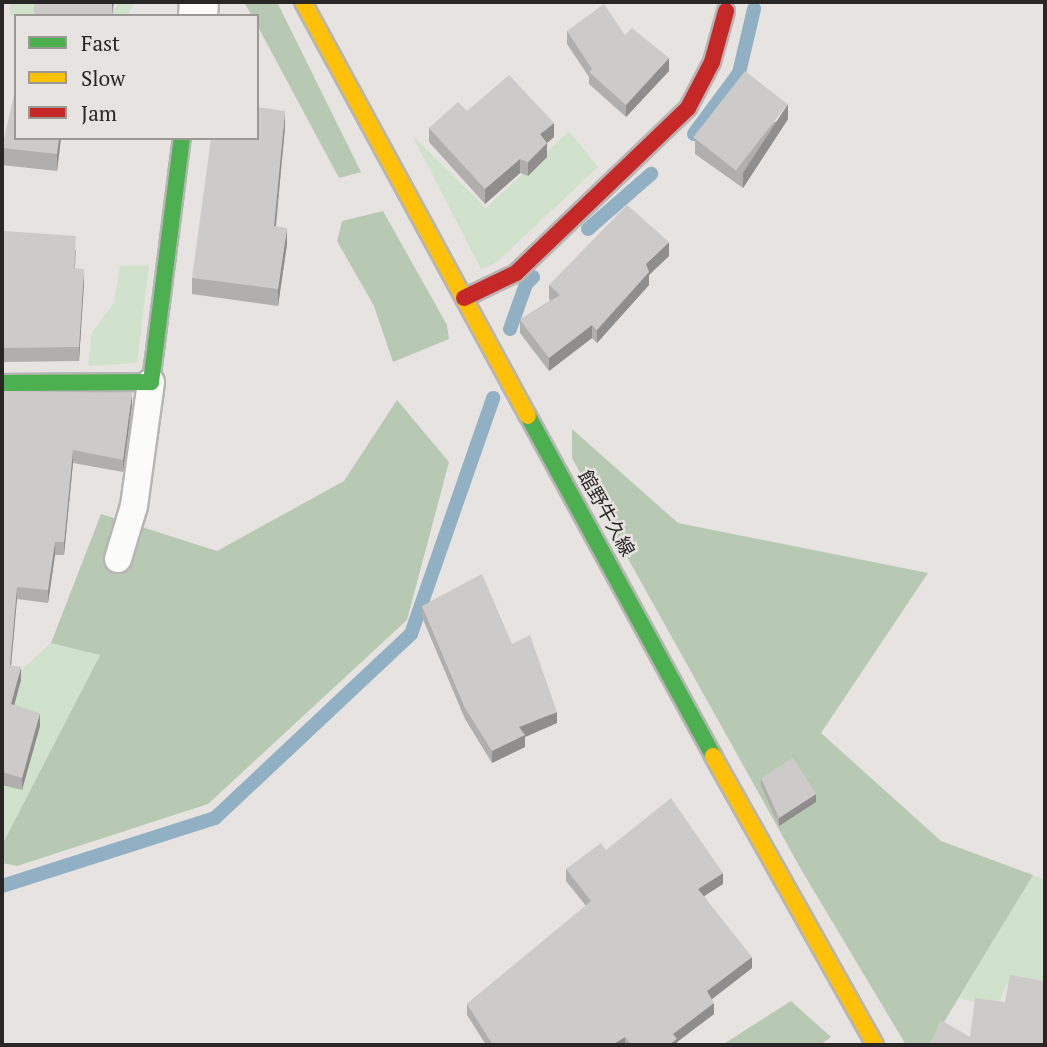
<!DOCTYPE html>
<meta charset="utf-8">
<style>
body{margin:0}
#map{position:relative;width:1047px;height:1047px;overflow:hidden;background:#e6e3e1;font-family:"PT Serif","Noto Sans JP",serif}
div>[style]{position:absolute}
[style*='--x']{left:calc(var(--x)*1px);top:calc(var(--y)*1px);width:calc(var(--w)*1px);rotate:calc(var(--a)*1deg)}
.green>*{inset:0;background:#d1e2cc}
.forest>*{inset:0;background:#b8c9b3}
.stream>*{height:14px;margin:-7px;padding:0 7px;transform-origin:7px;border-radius:7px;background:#92b0c4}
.roads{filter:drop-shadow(2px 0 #b7b5b3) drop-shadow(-2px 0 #b7b5b3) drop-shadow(0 2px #b7b5b3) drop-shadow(0 -2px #b7b5b3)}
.lane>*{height:26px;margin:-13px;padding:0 13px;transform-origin:13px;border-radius:13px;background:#fbfbfa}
.street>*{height:38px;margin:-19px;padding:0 19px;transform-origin:19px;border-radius:19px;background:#fbfbfa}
.fast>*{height:16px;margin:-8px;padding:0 8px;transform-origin:8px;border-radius:8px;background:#4caf50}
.slow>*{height:16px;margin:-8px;padding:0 8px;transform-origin:8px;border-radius:8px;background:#ffc107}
.jam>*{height:16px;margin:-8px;padding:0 8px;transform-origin:8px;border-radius:8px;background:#c62828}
.wall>*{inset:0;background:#b0afad}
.shaded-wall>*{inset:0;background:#908e8d}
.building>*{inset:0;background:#cdcbc9;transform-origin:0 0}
span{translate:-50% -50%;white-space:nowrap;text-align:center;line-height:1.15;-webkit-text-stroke:5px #e7e3e0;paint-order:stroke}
.street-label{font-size:19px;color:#292726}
.frame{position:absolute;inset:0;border:4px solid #292726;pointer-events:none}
.legend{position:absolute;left:14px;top:14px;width:245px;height:126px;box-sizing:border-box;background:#e7e3e0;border:2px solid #9b9896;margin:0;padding:9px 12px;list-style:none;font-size:21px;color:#292726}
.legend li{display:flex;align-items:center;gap:14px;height:35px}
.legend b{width:35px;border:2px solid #9b9896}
</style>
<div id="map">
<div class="green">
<i style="clip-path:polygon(11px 2px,116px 8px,118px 2px,134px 2px,128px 16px,16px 16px,10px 15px)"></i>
<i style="clip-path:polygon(569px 131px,598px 167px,497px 262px,481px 269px,412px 135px,486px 208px)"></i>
<i style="clip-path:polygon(149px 265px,137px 363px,88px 366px,92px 332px,114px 303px,120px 266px)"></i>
<i style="clip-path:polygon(51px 643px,100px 654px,2px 845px,2px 687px)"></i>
<i style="clip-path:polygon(1033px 875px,1045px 880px,1045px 990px,1007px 983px,997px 1008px,959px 998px)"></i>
</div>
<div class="forest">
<i style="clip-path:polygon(244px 2px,277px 2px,361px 172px,339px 178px,257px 25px,257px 16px,252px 16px)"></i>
<i style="clip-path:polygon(383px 211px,447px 325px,449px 339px,393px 362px,374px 306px,337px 241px,342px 221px)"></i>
<i style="clip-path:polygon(397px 400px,449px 462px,407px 620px,208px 804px,17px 866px,2px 863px,2px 845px,100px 655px,51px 643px,101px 514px,217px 551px,344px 481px)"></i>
<i style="clip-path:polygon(572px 429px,678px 523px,928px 573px,821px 733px,941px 841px,1033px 875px,930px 1045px,906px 1045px,802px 871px,572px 458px)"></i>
<i style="clip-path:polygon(791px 1001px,831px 1037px,820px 1045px,722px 1045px)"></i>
</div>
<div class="stream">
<i style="--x:694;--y:134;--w:76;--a:-53.6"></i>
<i style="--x:739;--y:73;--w:66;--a:-76.8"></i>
<i style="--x:588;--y:229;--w:84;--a:-41.1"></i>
<i style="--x:510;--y:329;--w:48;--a:-70.4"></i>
<i style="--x:526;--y:284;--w:10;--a:-45"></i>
<i style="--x:2;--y:886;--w:224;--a:-17.7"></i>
<i style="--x:215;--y:818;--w:269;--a:-43.2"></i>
<i style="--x:411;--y:634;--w:250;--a:-70.8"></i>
</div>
<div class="roads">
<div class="lane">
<i style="--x:118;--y:559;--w:55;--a:-73.2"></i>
<i style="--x:134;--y:506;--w:125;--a:-82.2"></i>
</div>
<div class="street">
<i style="--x:198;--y:16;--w:14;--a:-86"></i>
</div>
<div class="fast">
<i style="--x:2;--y:383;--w:149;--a:-0.4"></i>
<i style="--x:151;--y:382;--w:246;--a:-82.8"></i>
<i style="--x:528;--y:416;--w:387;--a:61.4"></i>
</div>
<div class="slow">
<i style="--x:303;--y:2;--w:471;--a:61.5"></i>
<i style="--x:713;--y:756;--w:331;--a:60.7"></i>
</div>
<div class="jam">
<i style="--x:464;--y:298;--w:58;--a:-25.7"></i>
<i style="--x:516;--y:273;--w:238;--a:-43.8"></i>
<i style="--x:688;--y:108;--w:52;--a:-62.4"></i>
<i style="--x:712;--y:62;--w:53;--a:-74.6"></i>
</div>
</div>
<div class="wall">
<i style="clip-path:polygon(567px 31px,669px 71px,626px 117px,589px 84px,589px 77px,567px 44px)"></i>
<i style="clip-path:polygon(467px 111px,554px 137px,547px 143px,547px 157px,528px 176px,520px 173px,485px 204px,429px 142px,429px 128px)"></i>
<i style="clip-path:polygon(788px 119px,743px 188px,695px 154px,695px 139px)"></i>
<i style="clip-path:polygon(285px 127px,276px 227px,287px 244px,278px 306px,192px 294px,192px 278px)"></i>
<i style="clip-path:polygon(16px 138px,61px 138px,57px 171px,2px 165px,2px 148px)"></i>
<i style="clip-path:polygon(76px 250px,75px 268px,84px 283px,79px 361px,2px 362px,2px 267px)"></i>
<i style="clip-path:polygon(669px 256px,649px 275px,649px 285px,597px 343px,592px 338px,549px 371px,520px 333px,520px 320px,551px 300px,549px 299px,549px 285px)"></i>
<i style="clip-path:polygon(2px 391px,132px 405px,123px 472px,73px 463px,64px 555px,55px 555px,48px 603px,17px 599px,11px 665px,21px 680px,14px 705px,40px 726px,22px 790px,2px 785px)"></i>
<i style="clip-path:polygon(422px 606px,512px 644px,557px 723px,525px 737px,525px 747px,492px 763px,465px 719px,422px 617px)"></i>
<i style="clip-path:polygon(761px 778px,816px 802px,779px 826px,761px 786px)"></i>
<i style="clip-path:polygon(606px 850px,723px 884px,704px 896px,752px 968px,712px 999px,714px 1014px,677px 1042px,677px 1045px,486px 1045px,467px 1015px,467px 1004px,586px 906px,566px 881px,566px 869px)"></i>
</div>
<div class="shaded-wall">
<i style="clip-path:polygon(112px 2px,114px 2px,112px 16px,109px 16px)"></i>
<i style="clip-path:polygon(669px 58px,669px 71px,626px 117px,626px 105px)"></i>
<i style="clip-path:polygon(788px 104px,788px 119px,743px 188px,743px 173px)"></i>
<i style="clip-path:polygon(285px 111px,285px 127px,274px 243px,274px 226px)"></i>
<i style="clip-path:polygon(554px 123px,554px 137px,540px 149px,540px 134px)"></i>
<i style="clip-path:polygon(59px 138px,61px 138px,57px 171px,57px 154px)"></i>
<i style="clip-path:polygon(547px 143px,547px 157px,528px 176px,528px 162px)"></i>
<i style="clip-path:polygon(520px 159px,520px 173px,485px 204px,485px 189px)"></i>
<i style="clip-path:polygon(287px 228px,287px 244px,278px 306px,278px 289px)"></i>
<i style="clip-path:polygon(669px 242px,669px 256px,649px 275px,649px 285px,597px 343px,597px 330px,646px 264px)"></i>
<i style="clip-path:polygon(84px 269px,84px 283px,79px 361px,79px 347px)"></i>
<i style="clip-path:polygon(592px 325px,592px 338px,549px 371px,549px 358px)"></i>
<i style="clip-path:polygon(132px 393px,132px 405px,123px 472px,123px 460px)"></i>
<i style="clip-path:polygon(73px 450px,73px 463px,64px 555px,64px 542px)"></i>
<i style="clip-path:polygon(55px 542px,55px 555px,48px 603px,48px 590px)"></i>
<i style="clip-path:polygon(17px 587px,17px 599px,10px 677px,10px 665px)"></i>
<i style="clip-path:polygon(21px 667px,21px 680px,11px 717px,11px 704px)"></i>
<i style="clip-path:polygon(557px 712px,557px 723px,525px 737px,525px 747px,492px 763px,492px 751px,519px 727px)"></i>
<i style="clip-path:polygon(40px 713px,40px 726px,22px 790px,22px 778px)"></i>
<i style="clip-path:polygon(816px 794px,816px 802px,779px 826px,779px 818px)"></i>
<i style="clip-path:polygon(723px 873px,723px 884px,698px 900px,698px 889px)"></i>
<i style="clip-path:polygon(752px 957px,752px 968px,707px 1003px,707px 991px)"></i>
<i style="clip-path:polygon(714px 1003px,714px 1014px,677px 1042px,677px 1045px,669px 1045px,673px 1034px)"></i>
<i style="clip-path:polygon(625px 1037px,625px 1045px,612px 1045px)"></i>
</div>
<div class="building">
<i style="left:34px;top:2px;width:78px;height:14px"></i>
<i style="clip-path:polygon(604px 4px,625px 35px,632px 28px,669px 58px,626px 105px,589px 72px,592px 69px,567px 31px)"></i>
<i style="clip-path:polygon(217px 13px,238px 16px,216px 16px)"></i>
<i style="left:745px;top:71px;width:54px;height:84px;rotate:38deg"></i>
<i style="clip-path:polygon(509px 75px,554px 123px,540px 134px,547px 143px,528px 162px,520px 159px,485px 189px,429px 128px,458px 102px,467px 111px)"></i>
<i style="clip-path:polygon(16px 86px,16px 138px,59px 138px,57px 154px,2px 148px)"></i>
<i style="clip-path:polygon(257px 107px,285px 111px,274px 226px,287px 228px,278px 289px,192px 278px,211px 138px,257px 138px)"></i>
<i style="clip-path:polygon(627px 205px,669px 242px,646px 264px,649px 272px,597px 330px,592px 325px,549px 358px,520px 320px,560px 295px,549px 285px)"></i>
<i style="clip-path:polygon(4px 231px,76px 236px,74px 268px,84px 269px,79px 347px,2px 348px,2px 267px)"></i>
<i style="clip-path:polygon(2px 391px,132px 393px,123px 460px,73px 450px,64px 542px,55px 542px,48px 590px,17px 587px,10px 665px,21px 667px,11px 704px,40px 713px,22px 778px,2px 772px)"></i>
<i style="clip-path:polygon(482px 574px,512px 644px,530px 635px,557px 712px,519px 727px,525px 735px,492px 751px,465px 708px,422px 606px)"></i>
<i style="clip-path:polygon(793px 758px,816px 794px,779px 818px,761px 778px)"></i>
<i style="clip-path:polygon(671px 798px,723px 873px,698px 889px,752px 957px,707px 991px,714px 1003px,673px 1034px,677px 1039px,669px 1045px,632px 1045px,625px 1037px,612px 1045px,493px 1045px,467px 1004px,591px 901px,566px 869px,601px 843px,606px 850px)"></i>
<i style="clip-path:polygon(1010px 975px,1045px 981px,1045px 1045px,929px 1045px,941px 1020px,970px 1037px,975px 998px,1005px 1002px)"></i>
</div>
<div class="street-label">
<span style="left:607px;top:513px;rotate:61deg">館野牛久線</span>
</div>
<div class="frame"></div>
<ul class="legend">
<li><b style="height:9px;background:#4caf50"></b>Fast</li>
<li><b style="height:9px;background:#ffc107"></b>Slow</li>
<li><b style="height:9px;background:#c62828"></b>Jam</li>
</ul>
</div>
